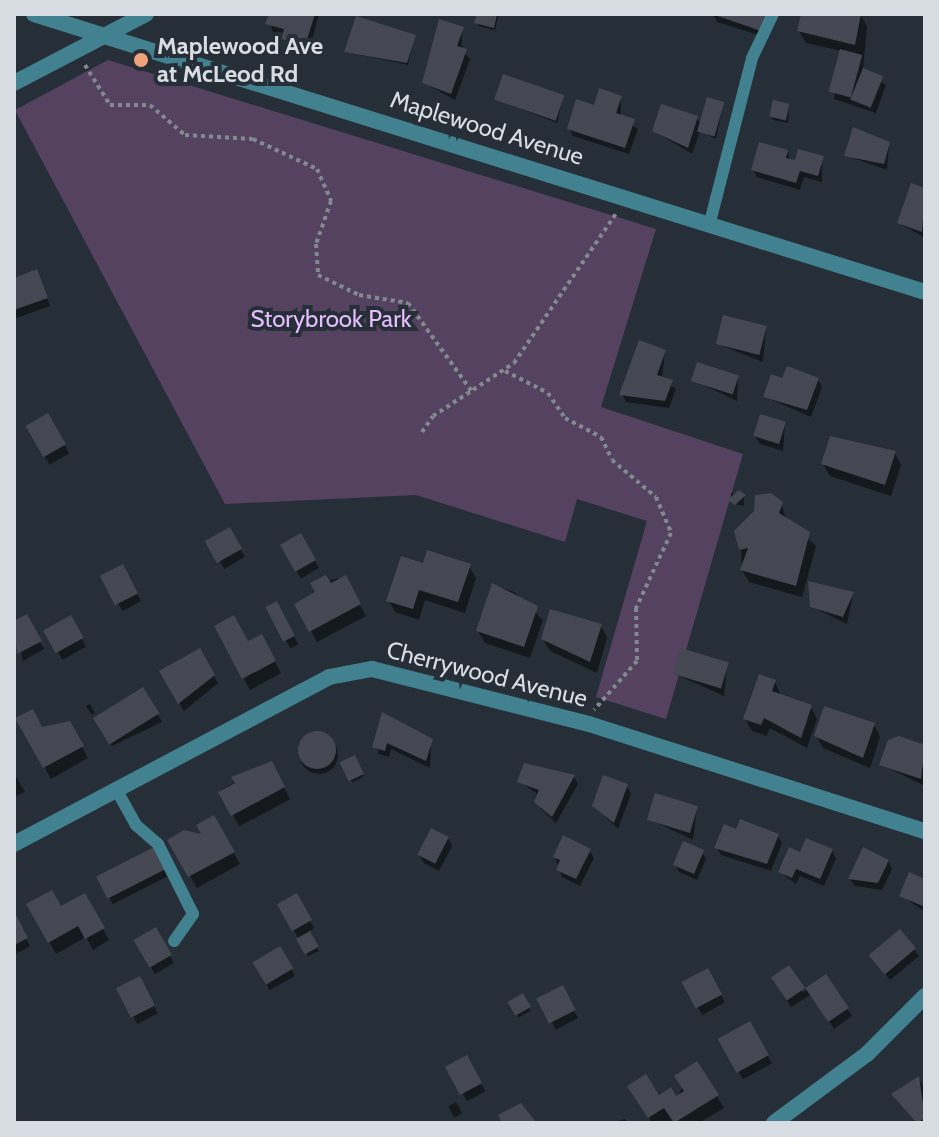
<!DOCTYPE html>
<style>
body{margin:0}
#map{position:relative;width:939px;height:1137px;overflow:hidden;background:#262f37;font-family:Cabin,sans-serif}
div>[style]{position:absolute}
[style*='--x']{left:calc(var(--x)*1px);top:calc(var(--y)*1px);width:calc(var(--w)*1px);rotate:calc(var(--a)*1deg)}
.green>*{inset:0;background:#544260}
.shadow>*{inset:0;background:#0007;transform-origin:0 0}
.round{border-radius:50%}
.building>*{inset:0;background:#454753;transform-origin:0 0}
.path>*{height:4px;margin-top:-2px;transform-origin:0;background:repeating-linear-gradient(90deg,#838990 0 4px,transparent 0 8px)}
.service>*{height:12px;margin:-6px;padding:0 6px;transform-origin:6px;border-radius:6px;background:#42818f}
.minor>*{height:16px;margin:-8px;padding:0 8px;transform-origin:8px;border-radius:8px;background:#42818f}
.tertiary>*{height:16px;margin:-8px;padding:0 8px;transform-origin:8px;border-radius:8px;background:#42818f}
.dots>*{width:22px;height:22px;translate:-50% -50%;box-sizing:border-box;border:4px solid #262f37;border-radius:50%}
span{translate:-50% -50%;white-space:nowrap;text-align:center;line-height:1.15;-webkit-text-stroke:8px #262f37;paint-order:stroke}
.poi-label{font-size:24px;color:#d8dde3;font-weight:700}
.left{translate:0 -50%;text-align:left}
.street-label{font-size:24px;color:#d8dde3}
.park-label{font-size:24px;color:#e5bdfe}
.frame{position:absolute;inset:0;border:16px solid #d8dde3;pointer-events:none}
</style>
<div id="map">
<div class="green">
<i style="clip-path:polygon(108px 60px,656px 229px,601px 407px,743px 454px,666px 719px,596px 697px,647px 521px,577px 499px,565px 542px,416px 495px,225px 504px,15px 110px)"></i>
</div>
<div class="shadow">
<i style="clip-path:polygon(271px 14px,319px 14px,309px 52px,272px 31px)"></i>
<i style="clip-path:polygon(479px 14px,499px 14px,495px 30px,478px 26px)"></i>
<i style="clip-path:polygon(713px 14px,770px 14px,765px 37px,717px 22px)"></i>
<i style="clip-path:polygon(804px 14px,860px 14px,867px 26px,863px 70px,886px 85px,876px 113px,834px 99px,842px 51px,806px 43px,799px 31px)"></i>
<i style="clip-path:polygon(462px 29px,462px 50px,470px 59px,455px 100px,424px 83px)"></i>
<i style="clip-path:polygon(414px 36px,408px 65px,346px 52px)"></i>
<i style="clip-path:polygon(563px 97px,557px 123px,496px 99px)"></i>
<i style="clip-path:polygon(621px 98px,621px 117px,638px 129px,629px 154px,573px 136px,569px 128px,595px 107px)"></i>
<i style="clip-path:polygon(723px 104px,716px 139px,700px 131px,692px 154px,654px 131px,697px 118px,701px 125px)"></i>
<i style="clip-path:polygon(789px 106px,788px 123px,773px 120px,771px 117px)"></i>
<i style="clip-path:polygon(889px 143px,887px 170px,847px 156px)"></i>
<i style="clip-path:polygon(787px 152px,791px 161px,822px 158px,822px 182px,804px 177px,800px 190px,757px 177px,753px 169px)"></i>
<i style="clip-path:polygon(912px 186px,925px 190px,925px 238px,899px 223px)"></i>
<i style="clip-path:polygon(40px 279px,50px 306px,14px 319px,14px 280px)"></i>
<i style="clip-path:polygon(766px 328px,763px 362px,718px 344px)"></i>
<i style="clip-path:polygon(665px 351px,662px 379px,676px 389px,669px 408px,626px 402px,622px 394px)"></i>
<i style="clip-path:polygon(738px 377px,737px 401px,693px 380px)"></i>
<i style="clip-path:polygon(818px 380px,822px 387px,811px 417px,765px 397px,783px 381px)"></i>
<i style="left:48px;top:416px;width:43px;height:23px;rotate:60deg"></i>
<i style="clip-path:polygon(785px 423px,783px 451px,760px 444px,755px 436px)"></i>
<i style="clip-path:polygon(895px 453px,901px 465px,891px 496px,830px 476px,823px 464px)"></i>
<i style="clip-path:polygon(731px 493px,744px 497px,744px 506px,731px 503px)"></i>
<i style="clip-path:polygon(781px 504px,787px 520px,816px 546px,802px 597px,749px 582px,742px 570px,741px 549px)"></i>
<i style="left:229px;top:530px;width:31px;height:24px;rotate:59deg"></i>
<i style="left:300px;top:536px;width:37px;height:21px;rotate:59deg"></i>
<i style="clip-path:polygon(424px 566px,469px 566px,476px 578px,465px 613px,425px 600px,419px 620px,395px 612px,389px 601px)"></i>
<i style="left:122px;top:567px;width:39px;height:21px;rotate:61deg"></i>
<i style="clip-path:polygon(345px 577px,366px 616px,317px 642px,297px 605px,318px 593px,313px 584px)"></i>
<i style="clip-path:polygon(494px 585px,514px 592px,543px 620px,530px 658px,485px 643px,478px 631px)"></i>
<i style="clip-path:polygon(853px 594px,847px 624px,812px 607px)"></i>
<i style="left:276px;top:604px;width:46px;height:9px;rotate:61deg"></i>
<i style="clip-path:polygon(26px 617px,44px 649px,23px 661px,14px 623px)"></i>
<i style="left:70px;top:618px;width:33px;height:27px;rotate:61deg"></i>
<i style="clip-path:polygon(601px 626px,607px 638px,597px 673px,550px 651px,543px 639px)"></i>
<i style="clip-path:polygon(216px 627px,248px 644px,261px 637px,281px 673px,250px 690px)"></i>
<i style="clip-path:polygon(199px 650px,218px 683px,184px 711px,161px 671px)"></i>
<i style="clip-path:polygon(727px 665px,724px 696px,675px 674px)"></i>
<i style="clip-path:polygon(775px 682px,781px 696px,811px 707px,817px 719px,807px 748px,770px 728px,767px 736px,752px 731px,745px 719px)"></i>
<i style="clip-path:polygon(143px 689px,162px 722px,112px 746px,95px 718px)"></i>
<i style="clip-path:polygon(90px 704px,95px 713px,92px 715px,86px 706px)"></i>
<i style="clip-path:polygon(383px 715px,431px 741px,430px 768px,391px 749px,389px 757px,378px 754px)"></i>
<i style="clip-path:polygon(18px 719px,41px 729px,69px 723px,88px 758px,51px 779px)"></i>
<i style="clip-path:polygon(874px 725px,880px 737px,870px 768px,823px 748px,816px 736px)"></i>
<i class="round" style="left:300px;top:736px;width:38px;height:38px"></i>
<i style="clip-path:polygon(899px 738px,925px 747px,925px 786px,882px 765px)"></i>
<i style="left:354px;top:757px;width:22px;height:13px;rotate:63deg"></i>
<i style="left:271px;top:763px;width:41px;height:58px;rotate:62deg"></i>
<i style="clip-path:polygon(14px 773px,25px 792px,14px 797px)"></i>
<i style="clip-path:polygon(574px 777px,578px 784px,556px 823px,541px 809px,539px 795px,519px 781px)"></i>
<i style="clip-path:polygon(627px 786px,631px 794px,618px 829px,594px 806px)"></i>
<i style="clip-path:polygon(697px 808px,693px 840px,649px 819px)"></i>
<i style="clip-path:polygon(214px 817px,240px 864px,197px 888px,170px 841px,205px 836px)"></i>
<i style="clip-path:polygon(738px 831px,777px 835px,782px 843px,771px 871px,721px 855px,716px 847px)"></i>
<i style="clip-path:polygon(448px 838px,452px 846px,439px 871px,424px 863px,419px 855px)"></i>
<i style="left:153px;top:849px;width:31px;height:61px;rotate:63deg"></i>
<i style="clip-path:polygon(589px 850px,594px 858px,580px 886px,562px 877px,555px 857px)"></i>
<i style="clip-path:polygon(832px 851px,836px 858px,824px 886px,800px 876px,796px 884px,780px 872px)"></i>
<i style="clip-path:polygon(702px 852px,706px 859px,697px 880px,679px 872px,675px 865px)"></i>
<i style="clip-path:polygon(888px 861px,892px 869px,882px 890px,855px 886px,850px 879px)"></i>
<i style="clip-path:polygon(925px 881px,925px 912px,901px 895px)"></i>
<i style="clip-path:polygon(84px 895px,109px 940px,93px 950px,86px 937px,56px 954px,29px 905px,60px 909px)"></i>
<i style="clip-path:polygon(296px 896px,314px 928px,308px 932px,319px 951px,308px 956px,280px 905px)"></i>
<i style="clip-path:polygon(14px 915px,30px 946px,14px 955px)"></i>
<i style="left:155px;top:930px;width:38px;height:22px;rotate:60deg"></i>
<i style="left:280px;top:949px;width:31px;height:29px;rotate:61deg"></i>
<i style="clip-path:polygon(914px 949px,919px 956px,890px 980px,872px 956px)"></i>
<i style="left:707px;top:970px;width:37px;height:26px;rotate:61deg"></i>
<i style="clip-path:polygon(825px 976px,852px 1016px,834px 1029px,812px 994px,791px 1007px,773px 978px,803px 992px)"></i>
<i style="left:139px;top:978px;width:40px;height:23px;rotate:62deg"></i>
<i style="left:562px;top:988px;width:34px;height:25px;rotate:62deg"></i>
<i style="left:522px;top:995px;width:18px;height:14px;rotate:61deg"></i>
<i style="left:750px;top:1024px;width:45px;height:33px;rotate:61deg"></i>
<i style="left:467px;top:1058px;width:38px;height:21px;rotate:61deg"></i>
<i style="clip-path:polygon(697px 1064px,724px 1108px,699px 1123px,652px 1123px,630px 1086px,676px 1098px)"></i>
<i style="clip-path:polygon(918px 1078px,925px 1089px,925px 1123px,898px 1102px)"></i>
<i style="left:456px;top:1102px;width:13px;height:9px;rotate:61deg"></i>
<i style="clip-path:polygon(625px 1119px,628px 1123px,610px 1123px)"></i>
</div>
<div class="building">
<i style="clip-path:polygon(269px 14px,315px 14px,305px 46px,281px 39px,284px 29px,265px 24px)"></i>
<i style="clip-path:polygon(477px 14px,497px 14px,494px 28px,474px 23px)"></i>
<i style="clip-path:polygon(712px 14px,767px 14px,761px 31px)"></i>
<i style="clip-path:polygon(801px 14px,861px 14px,855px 45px,797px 31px)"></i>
<i style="clip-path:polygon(356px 16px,416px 35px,407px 63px,344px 52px)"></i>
<i style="clip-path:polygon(439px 19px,464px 27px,457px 46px,467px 49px,451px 94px,422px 83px)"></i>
<i style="left:840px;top:49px;width:23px;height:44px;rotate:15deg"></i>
<i style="left:863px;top:68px;width:22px;height:34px;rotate:22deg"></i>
<i style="left:503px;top:74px;width:65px;height:27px;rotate:19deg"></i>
<i style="clip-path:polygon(599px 88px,622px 96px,616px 113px,635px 119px,625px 148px,567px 129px,576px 99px,594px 105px)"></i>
<i style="left:707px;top:97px;width:18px;height:36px;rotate:16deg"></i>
<i style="left:773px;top:100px;width:17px;height:17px;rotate:13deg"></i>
<i style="clip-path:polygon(661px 104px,698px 116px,688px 148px,652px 131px)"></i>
<i style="clip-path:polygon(853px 127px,890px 142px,884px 164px,844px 156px)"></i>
<i style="clip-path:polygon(759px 142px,788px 150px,786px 158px,795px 160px,798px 149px,824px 156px,818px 176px,800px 171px,796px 183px,751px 170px)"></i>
<i style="clip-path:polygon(911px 183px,925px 188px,922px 232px,897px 223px)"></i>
<i style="clip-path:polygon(37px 269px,48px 298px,14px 310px,14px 278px)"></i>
<i style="left:723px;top:315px;width:45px;height:30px;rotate:14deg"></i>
<i style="clip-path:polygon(639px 340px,666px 350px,657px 375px,673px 380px,665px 401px,619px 395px)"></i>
<i style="left:697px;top:362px;width:44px;height:20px;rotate:18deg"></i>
<i style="clip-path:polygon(787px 366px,819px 378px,807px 410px,763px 397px,771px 374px,782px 378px)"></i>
<i style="left:48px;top:413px;width:36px;height:26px;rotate:60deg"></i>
<i style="left:760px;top:414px;width:27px;height:23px;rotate:17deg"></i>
<i style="clip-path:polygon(830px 436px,896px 451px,885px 485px,821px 464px)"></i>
<i style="clip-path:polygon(739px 490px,746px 495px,735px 505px,727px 500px)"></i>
<i style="clip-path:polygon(771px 493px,783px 502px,779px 513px,810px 532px,796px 586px,740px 570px,748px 548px,739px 550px,734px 531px,754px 511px,755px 495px)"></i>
<i style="left:230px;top:527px;width:25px;height:29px;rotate:61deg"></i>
<i style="left:301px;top:533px;width:31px;height:24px;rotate:61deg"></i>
<i style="clip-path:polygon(427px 550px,471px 564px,458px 602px,419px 590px,413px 609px,386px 601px,401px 556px,423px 563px)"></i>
<i style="left:123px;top:564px;width:33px;height:26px;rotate:63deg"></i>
<i style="clip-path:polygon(326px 575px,331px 583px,346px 575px,361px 604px,309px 632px,294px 604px,315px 592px,310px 583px)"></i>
<i style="clip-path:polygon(808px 581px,854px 592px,843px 617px,810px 607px)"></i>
<i style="clip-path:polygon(492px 583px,538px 606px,524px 647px,476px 631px)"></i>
<i style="left:277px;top:601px;width:39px;height:13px;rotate:63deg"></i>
<i style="clip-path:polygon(550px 609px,602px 624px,590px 662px,541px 639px)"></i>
<i style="clip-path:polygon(27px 614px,42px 641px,17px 654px,14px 621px)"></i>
<i style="left:71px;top:615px;width:26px;height:32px;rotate:61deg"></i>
<i style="clip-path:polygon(234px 615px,248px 641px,262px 634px,276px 661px,242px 679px,214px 626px)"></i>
<i style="clip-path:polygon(200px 648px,215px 675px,178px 704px,159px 671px)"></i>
<i style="left:681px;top:648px;width:50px;height:27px;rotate:17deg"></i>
<i style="clip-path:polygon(759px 674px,776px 680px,772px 691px,812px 705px,801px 738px,764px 718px,761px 725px,743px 719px)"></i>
<i style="left:143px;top:687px;width:31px;height:59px;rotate:58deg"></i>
<i style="clip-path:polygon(824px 706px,875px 723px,863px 758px,814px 736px)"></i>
<i style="clip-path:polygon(33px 709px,42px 727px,70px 721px,84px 746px,43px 768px,15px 718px)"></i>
<i style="clip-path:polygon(382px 712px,433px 739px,426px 761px,387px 743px,385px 751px,372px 747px)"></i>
<i class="round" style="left:298px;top:731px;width:38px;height:38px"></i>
<i style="clip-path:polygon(899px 736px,925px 745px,921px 779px,879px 765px,888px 740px)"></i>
<i style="left:355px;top:755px;width:21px;height:17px;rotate:65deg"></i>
<i style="clip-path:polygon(272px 761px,285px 787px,231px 816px,218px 792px,235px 783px,231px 777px)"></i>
<i style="clip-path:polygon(524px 763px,575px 775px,552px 817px,534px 802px,539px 790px,517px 782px)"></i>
<i style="clip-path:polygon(603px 775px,628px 784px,614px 823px,592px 806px)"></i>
<i style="left:655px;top:793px;width:45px;height:28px;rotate:17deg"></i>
<i style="clip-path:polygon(214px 815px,235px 852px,188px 877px,167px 840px,184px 830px,201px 834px,196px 825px)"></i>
<i style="clip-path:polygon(740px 819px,779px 834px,767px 864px,714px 848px,724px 824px,736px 829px)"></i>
<i style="left:431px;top:828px;width:20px;height:30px;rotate:27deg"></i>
<i style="clip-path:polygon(563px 835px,591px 849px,576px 879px,556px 870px,560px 860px,553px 857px)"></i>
<i style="clip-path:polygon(806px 838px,833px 849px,820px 879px,796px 869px,792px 878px,778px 872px,789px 847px,800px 852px)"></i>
<i style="left:683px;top:841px;width:23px;height:26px;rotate:23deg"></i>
<i style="left:154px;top:847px;width:25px;height:65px;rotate:63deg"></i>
<i style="clip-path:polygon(863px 847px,889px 860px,878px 883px,848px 879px)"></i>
<i style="clip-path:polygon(909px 872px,925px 879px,925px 907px,899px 896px)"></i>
<i style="clip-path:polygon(52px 890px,61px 906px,85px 893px,105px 928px,85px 939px,78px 926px,48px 943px,26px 904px)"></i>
<i style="left:297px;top:893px;width:31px;height:23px;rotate:61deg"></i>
<i style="clip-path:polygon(14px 911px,28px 938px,14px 945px)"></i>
<i style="left:156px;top:927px;width:32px;height:26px;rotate:60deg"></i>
<i style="left:900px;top:929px;width:25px;height:41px;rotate:50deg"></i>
<i style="left:310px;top:931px;width:18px;height:16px;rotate:61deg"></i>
<i style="left:280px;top:946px;width:26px;height:32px;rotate:59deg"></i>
<i style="left:789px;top:965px;width:28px;height:22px;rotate:55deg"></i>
<i style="left:708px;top:968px;width:30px;height:30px;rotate:62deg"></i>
<i style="left:826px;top:974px;width:41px;height:25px;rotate:56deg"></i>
<i style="left:140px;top:976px;width:33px;height:27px;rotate:63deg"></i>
<i style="left:563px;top:985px;width:28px;height:30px;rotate:63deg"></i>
<i style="left:523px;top:993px;width:16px;height:18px;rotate:60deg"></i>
<i style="left:750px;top:1021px;width:39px;height:37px;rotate:61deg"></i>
<i style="left:467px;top:1055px;width:32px;height:25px;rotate:62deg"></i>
<i style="clip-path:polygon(697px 1061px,719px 1095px,674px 1123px,664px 1108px,648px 1118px,627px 1086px,646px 1074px,659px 1095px,671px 1087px,676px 1096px,684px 1091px,674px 1076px)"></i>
<i style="clip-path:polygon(919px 1076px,925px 1118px,917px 1123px,891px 1094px)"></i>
<i style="clip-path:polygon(521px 1103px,537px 1123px,502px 1123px,498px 1115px)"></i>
</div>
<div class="path">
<i style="--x:85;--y:65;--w:47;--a:58"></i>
<i style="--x:110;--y:105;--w:40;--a:0"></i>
<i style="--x:150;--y:105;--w:46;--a:40.6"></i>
<i style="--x:185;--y:135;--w:68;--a:3.4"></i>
<i style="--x:253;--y:139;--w:71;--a:25.1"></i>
<i style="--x:317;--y:169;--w:35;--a:66"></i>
<i style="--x:331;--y:201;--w:46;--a:109.2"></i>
<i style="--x:316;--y:244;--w:31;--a:86"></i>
<i style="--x:318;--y:275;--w:46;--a:26"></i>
<i style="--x:359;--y:295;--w:50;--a:9.3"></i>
<i style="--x:408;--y:303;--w:111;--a:54.2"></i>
<i style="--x:505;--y:371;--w:48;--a:27.1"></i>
<i style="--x:548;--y:393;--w:30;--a:56"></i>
<i style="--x:565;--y:418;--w:41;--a:27.8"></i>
<i style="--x:601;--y:437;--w:25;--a:64"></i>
<i style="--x:612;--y:460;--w:57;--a:40.1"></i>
<i style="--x:656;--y:497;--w:39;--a:67"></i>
<i style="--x:671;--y:533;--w:83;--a:115"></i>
<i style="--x:636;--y:608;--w:53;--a:88.9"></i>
<i style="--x:637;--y:661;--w:65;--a:131.3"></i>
<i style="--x:422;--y:432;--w:19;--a:-55"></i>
<i style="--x:433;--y:416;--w:97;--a:-33.2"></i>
<i style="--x:514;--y:363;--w:183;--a:-55.7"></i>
</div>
<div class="service">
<i style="--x:710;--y:222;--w:169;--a:-75.6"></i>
<i style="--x:752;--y:58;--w:49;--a:-64.5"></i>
<i style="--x:116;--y:789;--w:41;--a:60.9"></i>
<i style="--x:136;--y:825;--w:29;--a:41"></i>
<i style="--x:158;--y:844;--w:78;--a:63.4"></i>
<i style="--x:193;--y:914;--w:33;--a:125"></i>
</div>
<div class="minor">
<i style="--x:14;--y:83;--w:149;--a:-27.6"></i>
<i style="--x:14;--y:844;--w:357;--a:-27.9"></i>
<i style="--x:329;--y:677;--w:44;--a:-10.5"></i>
<i style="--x:372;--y:669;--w:224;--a:14.2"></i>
<i style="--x:589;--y:724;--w:353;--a:17.7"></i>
<i style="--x:774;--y:1123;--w:116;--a:-36.6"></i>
<i style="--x:867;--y:1054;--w:82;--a:-45"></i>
</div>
<div class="tertiary">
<i style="--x:34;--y:14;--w:933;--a:17.33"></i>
</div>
<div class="dots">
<i style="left:141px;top:60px;background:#f0a378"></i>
</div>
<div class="poi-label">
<span class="left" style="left:157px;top:60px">Maplewood Ave<br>at McLeod Rd</span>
</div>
<div class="street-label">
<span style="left:487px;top:128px;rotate:17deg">Maplewood Avenue</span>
<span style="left:487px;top:674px;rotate:14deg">Cherrywood Avenue</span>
</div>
<div class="park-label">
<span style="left:331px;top:319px">Storybrook Park</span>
</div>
<div class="frame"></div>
</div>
